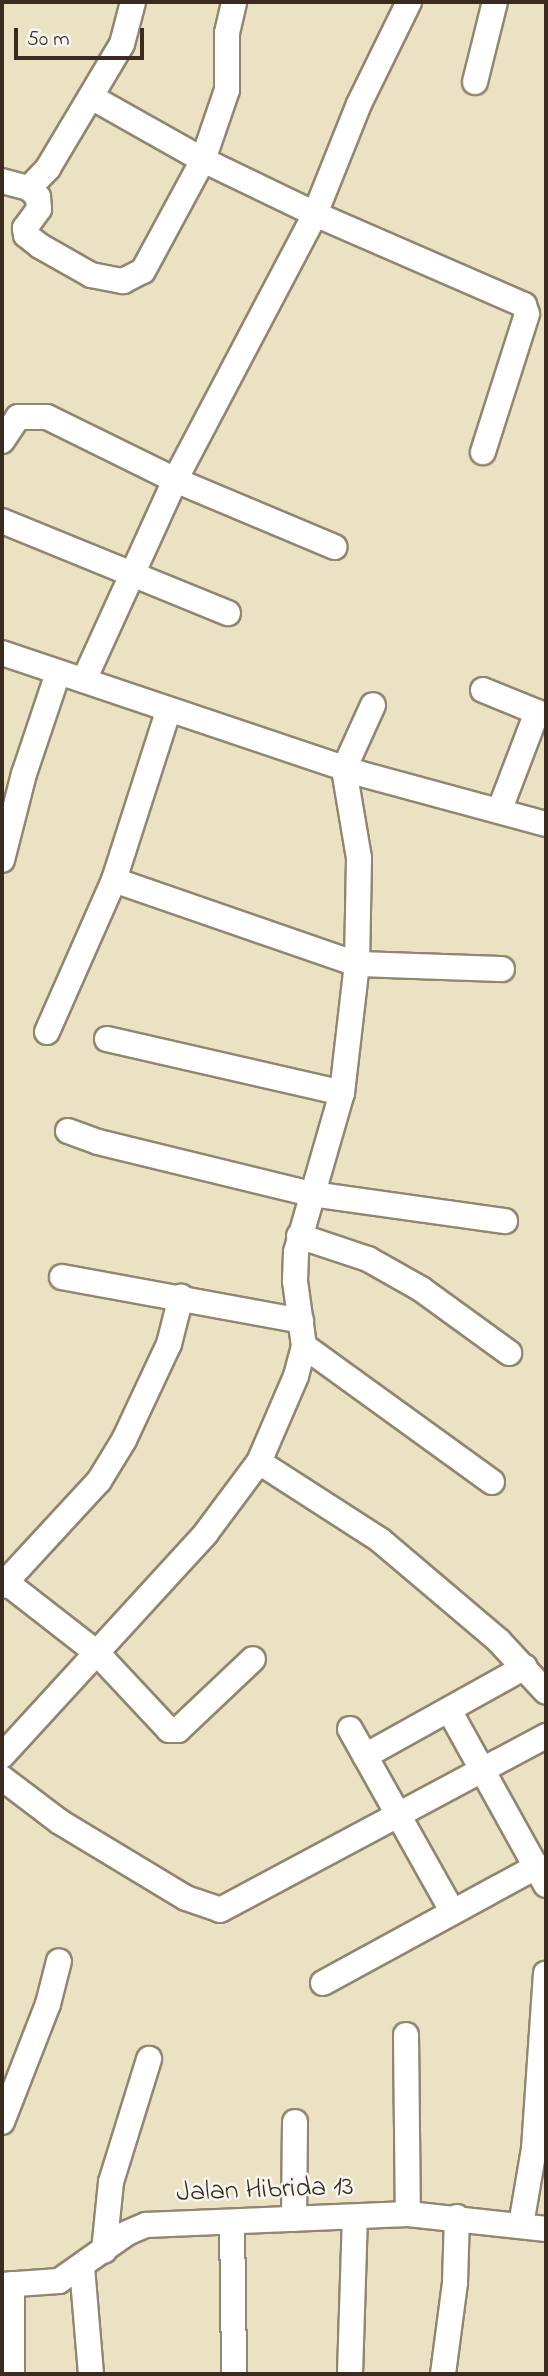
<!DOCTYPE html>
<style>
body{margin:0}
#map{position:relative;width:548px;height:2376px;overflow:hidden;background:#eae2c2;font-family:"Indie Flower",sans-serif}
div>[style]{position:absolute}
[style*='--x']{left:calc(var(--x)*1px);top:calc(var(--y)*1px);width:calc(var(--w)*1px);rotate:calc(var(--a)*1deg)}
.roads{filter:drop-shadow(2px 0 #928670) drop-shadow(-2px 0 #928670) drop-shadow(0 2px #928670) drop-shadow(0 -2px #928670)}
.minor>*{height:24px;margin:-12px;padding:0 12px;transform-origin:12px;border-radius:12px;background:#fff}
span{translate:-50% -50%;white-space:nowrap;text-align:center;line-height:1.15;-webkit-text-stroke:5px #f6f6f2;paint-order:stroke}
.street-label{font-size:28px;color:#3b2a1e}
.frame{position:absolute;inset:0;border:4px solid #3b2a1e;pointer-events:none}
.scale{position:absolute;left:14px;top:28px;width:130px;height:32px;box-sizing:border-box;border:4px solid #3b2a1e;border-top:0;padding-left:9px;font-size:21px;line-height:24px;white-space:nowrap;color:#3b2a1e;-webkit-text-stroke:5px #f6f6f2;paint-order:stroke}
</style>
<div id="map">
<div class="roads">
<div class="minor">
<i style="--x:475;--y:82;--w:82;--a:-76"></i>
<i style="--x:93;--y:98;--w:126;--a:29.4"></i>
<i style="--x:203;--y:160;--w:124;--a:25.7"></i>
<i style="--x:315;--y:214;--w:228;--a:23.5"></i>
<i style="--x:524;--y:305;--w:9;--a:72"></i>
<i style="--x:527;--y:314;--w:145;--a:107.7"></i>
<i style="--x:2;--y:181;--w:28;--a:15"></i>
<i style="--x:29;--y:188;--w:28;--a:-46"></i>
<i style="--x:48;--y:168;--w:144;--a:-59.2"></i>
<i style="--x:122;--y:44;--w:43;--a:-75.3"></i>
<i style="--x:29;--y:188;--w:13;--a:45"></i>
<i style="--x:38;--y:197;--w:12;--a:85"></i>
<i style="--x:39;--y:209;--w:24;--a:126"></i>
<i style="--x:25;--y:228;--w:7;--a:82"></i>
<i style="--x:26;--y:235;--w:18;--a:38"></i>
<i style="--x:40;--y:246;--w:59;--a:29.6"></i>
<i style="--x:91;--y:275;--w:33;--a:11"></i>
<i style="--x:123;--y:281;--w:22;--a:-27"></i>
<i style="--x:143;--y:271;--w:126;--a:-61.6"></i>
<i style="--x:203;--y:160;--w:74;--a:-71.1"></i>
<i style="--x:227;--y:90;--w:57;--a:-90"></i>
<i style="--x:227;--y:33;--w:32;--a:-77"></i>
<i style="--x:2;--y:441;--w:29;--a:-56"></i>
<i style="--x:18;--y:417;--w:29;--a:0"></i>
<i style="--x:47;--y:417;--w:143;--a:26.2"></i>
<i style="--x:175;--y:480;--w:173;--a:22.8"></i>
<i style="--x:2;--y:521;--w:244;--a:22.2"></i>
<i style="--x:2;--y:653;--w:376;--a:18.6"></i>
<i style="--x:358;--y:773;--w:195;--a:15.2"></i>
<i style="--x:84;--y:680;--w:220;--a:-65.5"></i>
<i style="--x:175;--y:480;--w:301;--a:-62.2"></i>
<i style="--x:315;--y:214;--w:118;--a:-68.2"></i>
<i style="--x:359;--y:104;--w:114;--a:-63.9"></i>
<i style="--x:483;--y:690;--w:58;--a:22.2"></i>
<i style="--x:537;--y:712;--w:104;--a:110.9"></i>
<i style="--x:2;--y:860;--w:89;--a:-75.7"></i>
<i style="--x:24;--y:774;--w:107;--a:-71.4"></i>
<i style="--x:114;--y:880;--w:257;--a:19.1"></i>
<i style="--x:357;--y:964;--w:145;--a:2"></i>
<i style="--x:47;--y:1032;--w:166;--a:-66.2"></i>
<i style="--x:114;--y:880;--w:176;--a:-72.2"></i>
<i style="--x:107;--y:1039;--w:241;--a:12.9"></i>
<i style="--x:68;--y:1131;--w:32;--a:20"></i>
<i style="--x:98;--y:1142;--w:220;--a:13.7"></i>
<i style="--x:312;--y:1194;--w:195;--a:8"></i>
<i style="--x:299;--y:1236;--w:73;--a:18.4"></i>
<i style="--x:368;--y:1259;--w:61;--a:29.5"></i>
<i style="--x:421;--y:1289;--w:109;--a:36"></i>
<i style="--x:62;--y:1277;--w:243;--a:10.4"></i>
<i style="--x:304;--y:1346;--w:232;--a:35.9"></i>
<i style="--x:259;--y:1462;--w:144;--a:32.8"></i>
<i style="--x:380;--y:1540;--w:156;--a:40.3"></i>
<i style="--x:499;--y:1641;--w:69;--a:47.3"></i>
<i style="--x:2;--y:1579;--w:120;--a:37.9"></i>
<i style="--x:97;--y:1653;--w:105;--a:46.9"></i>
<i style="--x:169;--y:1730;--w:9;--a:0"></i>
<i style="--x:178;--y:1730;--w:103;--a:-43.4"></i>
<i style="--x:2;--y:1586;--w:143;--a:-47.3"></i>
<i style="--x:99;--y:1481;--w:48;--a:-58.6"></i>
<i style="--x:124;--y:1440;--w:106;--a:-64.9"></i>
<i style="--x:169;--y:1344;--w:49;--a:-75.7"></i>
<i style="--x:449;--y:1710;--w:200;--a:61"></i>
<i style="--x:350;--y:1729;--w:206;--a:60.7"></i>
<i style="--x:2;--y:1756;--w:302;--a:-47.5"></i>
<i style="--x:206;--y:1533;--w:89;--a:-53.3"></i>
<i style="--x:259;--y:1462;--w:94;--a:-66.7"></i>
<i style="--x:296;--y:1376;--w:31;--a:-75"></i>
<i style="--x:304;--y:1346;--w:66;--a:-97.9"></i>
<i style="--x:295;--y:1281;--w:29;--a:-88"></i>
<i style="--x:296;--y:1252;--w:166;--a:-73.9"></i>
<i style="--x:342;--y:1093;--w:130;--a:-83.4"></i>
<i style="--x:357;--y:964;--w:106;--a:-88.9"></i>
<i style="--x:359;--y:858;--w:90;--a:-99.6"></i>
<i style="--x:344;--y:769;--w:70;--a:-65.6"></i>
<i style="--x:365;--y:1756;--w:183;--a:-29.1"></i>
<i style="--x:2;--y:1778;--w:73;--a:37.2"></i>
<i style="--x:60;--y:1822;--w:147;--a:31.1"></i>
<i style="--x:186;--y:1898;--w:36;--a:19"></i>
<i style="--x:220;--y:1910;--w:370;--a:-28.1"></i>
<i style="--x:323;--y:1983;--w:245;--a:-28.6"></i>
<i style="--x:406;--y:2035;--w:179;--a:89.4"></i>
<i style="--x:2;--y:2122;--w:127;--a:-68.7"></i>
<i style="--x:48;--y:2004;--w:44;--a:-75.7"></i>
<i style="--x:294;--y:2219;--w:97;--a:-89.4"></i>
<i style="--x:232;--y:2222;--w:152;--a:89.2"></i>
<i style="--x:521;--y:2225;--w:77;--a:-80.3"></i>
<i style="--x:534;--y:2149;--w:176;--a:-86.1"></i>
<i style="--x:104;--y:2251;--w:69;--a:-84.2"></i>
<i style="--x:111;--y:2182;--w:129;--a:-72.8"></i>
<i style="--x:82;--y:2267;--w:107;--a:85.2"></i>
<i style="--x:12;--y:2284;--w:90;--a:90"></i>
<i style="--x:2;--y:2285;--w:57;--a:-4"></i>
<i style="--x:59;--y:2281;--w:83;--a:-35.2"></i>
<i style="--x:127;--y:2233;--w:21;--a:-23"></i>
<i style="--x:146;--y:2225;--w:262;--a:-2.4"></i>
<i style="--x:408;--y:2214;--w:139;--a:6.2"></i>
<i style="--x:350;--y:2374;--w:157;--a:-88.2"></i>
<i style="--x:443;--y:2374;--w:92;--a:-82.5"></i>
<i style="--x:455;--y:2283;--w:66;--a:-88.3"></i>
</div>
</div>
<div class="street-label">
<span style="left:265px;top:2191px;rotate:-2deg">Jalan Hibrida 13</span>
</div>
<div class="frame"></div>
<div class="scale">50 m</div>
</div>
